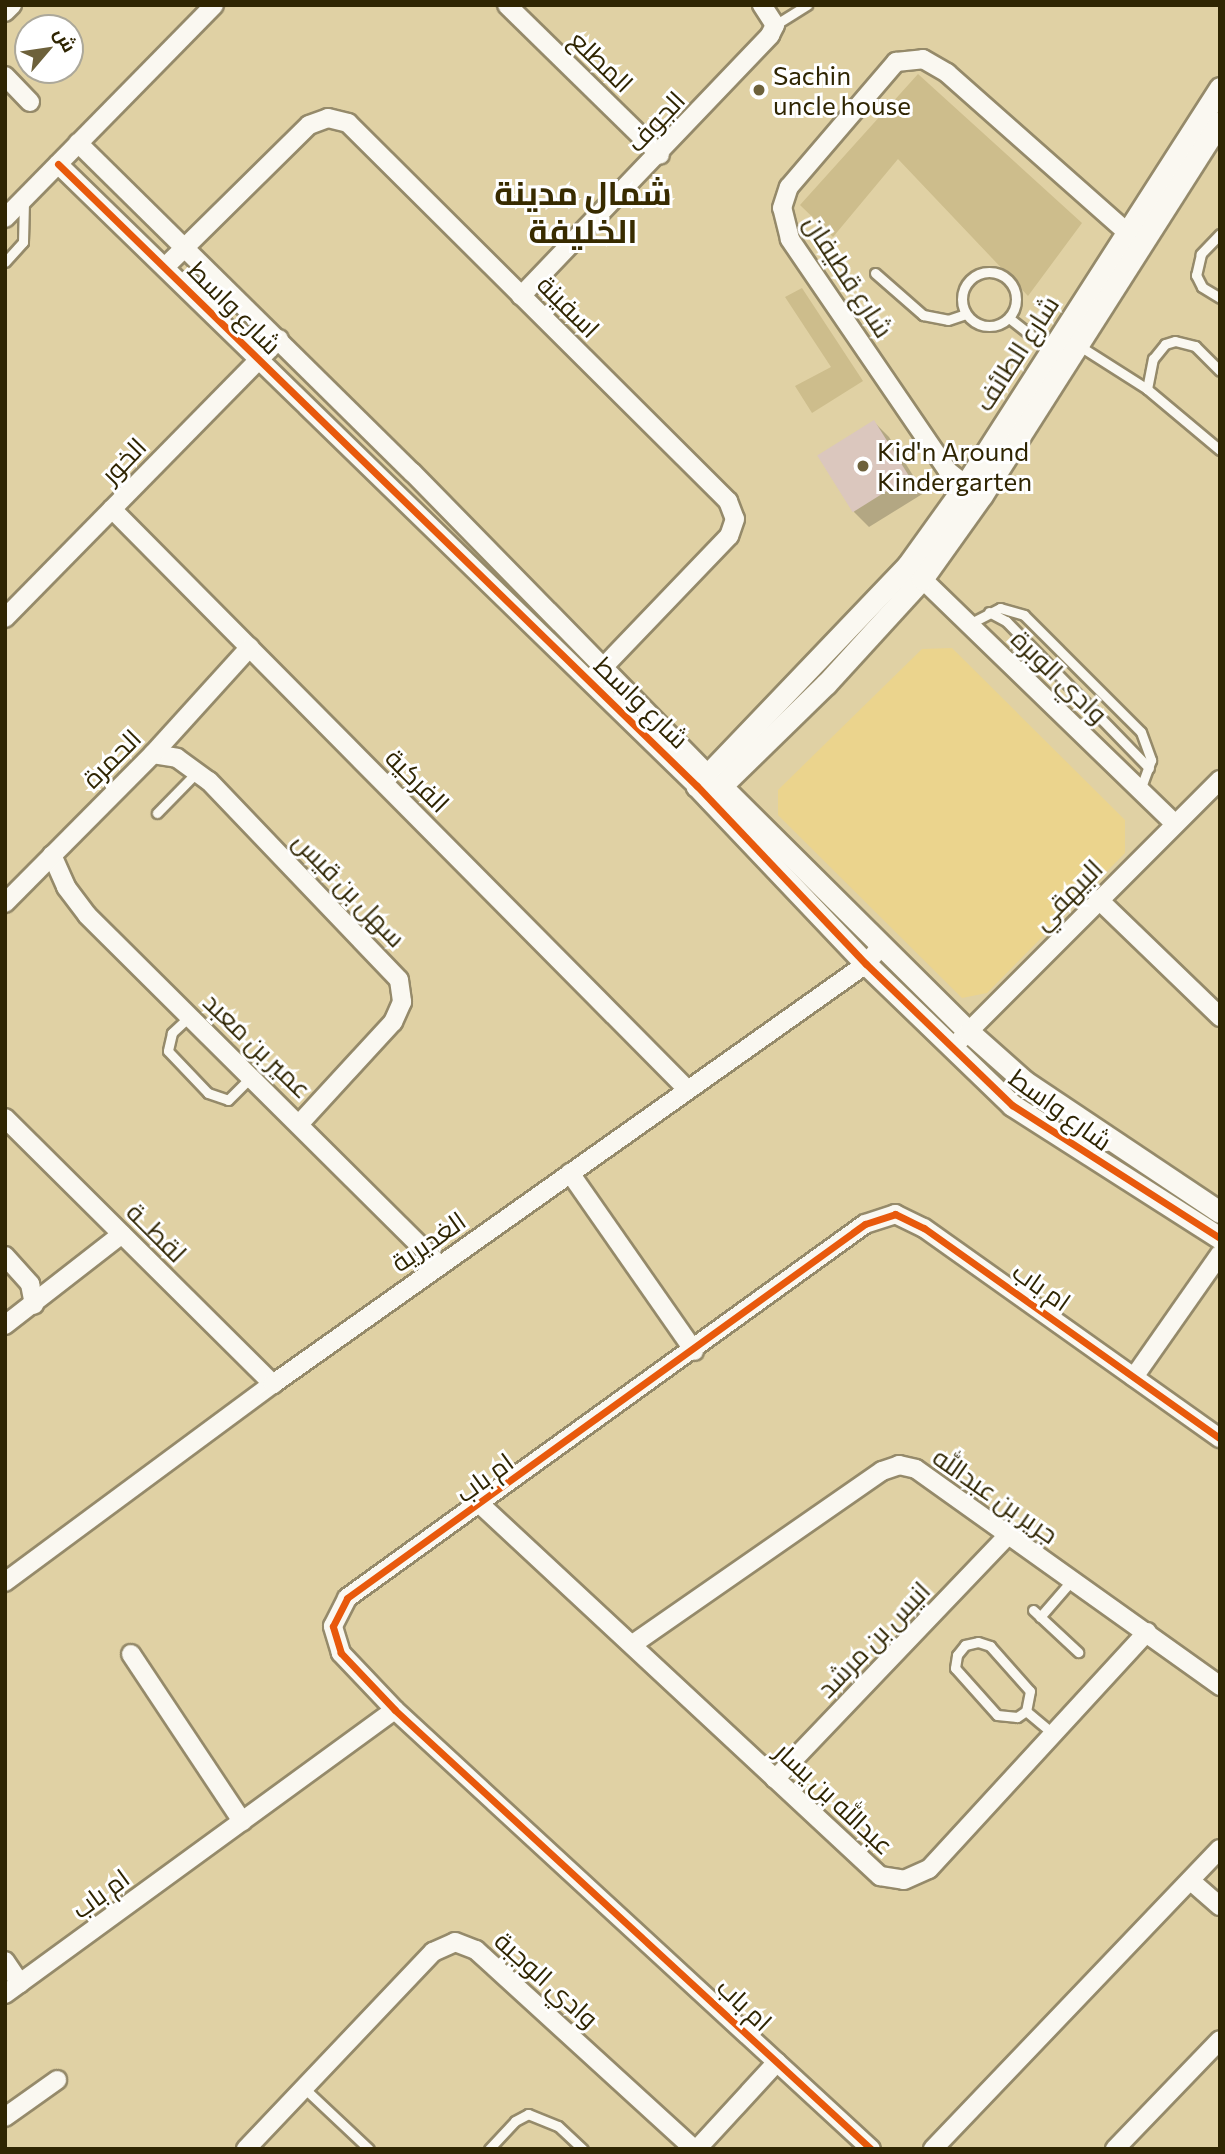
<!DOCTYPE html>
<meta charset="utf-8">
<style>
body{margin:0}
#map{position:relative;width:1225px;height:2154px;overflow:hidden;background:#e0d1a4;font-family:Commissioner,Cairo,sans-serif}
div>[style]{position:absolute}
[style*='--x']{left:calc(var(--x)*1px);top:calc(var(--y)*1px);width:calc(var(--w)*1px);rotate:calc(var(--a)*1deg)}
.built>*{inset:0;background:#ebd48d}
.green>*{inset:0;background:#cdbd8c}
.shadow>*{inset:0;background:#0003}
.building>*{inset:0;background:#dbc7be;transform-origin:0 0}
.roads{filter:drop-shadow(2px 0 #958a6a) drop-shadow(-2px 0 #958a6a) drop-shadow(0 2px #958a6a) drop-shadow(0 -2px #958a6a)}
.service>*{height:9px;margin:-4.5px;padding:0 4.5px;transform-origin:4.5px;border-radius:4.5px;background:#faf8f1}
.service>.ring{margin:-4.5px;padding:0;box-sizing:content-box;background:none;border:9px solid #faf8f1;border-radius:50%}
.minor>*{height:18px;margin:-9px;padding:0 9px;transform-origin:9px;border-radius:9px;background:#faf8f1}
.tertiary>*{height:21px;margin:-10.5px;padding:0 10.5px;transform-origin:10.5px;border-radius:10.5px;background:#faf8f1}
.cycleway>*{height:7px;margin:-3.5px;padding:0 3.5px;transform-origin:3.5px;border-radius:3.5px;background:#e8590c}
.dots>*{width:19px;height:19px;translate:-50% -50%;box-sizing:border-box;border:4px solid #fff;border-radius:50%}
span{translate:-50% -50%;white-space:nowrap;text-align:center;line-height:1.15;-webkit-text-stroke:6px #fff;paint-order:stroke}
.street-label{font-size:26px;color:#2f2502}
.poi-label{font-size:26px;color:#2f2502}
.left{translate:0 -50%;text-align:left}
.district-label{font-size:33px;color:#382b00;font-weight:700}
.frame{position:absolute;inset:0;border:7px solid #2f2502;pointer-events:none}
.north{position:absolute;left:14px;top:14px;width:70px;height:70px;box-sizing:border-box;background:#fff;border:2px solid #aca89a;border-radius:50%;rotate:61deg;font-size:19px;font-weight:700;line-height:28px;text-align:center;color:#2f2502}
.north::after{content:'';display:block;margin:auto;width:24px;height:32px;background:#6d613b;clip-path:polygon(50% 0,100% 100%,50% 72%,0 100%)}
</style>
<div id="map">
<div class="built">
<i style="clip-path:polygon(952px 648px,1125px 820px,1125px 853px,987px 993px,962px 998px,778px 815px,778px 790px,922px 649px)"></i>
</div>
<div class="green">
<i style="clip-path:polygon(918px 74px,1082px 223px,1028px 296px,898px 159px,833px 237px,800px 205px)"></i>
<i style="clip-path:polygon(802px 288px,863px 381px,812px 413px,795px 386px,831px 367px,785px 297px)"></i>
</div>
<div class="shadow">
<i style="clip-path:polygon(874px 422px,889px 437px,924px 493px,869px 527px,854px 512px)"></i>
</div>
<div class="building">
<i style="left:874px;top:420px;width:67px;height:67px;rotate:58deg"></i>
</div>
<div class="roads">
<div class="service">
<i style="--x:775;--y:25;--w:38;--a:-32"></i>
<i style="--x:1220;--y:234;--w:28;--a:134"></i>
<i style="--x:1201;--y:254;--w:22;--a:103"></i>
<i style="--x:1196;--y:275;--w:13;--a:63"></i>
<i style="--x:1202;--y:287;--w:21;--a:31"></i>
<i style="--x:5;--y:262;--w:27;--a:-48"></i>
<i style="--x:23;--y:242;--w:41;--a:-88.6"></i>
<i class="ring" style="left:962px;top:272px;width:45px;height:45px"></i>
<i style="--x:875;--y:273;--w:64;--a:41.2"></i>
<i style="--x:923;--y:315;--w:25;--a:11"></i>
<i style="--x:948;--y:320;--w:18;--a:-19"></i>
<i style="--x:1009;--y:318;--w:53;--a:38.2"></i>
<i style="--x:1078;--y:345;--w:82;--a:32.5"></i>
<i style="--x:1147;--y:389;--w:95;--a:39.9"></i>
<i style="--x:1147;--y:389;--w:31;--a:-79"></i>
<i style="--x:1153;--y:359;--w:19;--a:-51"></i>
<i style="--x:1165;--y:344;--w:10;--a:-17"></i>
<i style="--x:1175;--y:341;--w:21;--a:14"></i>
<i style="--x:1195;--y:346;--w:35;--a:45"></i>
<i style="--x:989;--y:612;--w:19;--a:28"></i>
<i style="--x:1006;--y:621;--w:205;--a:45.8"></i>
<i style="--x:969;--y:624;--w:35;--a:-27"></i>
<i style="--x:1000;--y:608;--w:25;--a:16"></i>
<i style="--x:1024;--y:615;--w:165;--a:45"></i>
<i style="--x:1141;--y:732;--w:30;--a:70"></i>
<i style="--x:1151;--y:760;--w:32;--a:110"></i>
<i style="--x:157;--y:813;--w:59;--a:-45.7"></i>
<i style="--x:190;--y:1016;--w:25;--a:137"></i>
<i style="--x:172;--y:1033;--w:18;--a:103"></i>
<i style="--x:168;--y:1051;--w:58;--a:46.4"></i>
<i style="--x:208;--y:1093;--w:21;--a:19"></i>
<i style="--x:228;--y:1100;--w:34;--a:-45"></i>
<i style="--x:1033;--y:1610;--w:62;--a:43"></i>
<i style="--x:1040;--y:1617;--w:49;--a:-49.1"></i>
<i style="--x:978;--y:1642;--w:13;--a:18"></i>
<i style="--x:990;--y:1646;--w:60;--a:48.4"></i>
<i style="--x:1030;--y:1691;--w:20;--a:101"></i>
<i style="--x:1026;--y:1711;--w:11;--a:146"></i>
<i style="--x:1017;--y:1717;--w:20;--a:-174"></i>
<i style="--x:997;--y:1715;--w:63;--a:-131.8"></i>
<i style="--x:955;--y:1668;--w:13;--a:-81"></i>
<i style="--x:957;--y:1655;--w:13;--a:-51"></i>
<i style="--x:965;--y:1645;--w:13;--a:-13"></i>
<i style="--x:1026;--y:1711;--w:35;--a:40"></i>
<i style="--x:304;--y:2088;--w:89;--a:43.2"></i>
<i style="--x:489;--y:2149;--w:38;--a:-47"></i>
<i style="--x:515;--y:2121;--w:15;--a:-28"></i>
<i style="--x:528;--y:2114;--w:32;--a:22"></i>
<i style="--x:558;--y:2126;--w:34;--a:43"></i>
</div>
<div class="minor">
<i style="--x:507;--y:5;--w:214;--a:44.4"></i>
<i style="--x:5;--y:12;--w:10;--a:-45"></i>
<i style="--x:5;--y:76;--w:36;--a:46"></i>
<i style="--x:78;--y:143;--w:469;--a:44.6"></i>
<i style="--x:412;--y:472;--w:423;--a:45.6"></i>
<i style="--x:58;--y:164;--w:892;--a:44.23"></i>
<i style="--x:5;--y:218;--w:298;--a:-45.5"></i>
<i style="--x:165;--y:267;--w:202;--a:-44.6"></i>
<i style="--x:309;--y:125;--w:20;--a:-20"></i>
<i style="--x:328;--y:118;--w:21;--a:14"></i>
<i style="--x:348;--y:123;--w:536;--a:44.85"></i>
<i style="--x:728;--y:501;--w:19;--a:69"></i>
<i style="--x:735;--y:519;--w:18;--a:109"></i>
<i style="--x:729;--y:536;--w:201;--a:133.8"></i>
<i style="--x:521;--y:296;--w:361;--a:-46.3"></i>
<i style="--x:770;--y:35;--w:11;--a:-63"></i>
<i style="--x:775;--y:25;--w:24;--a:-123"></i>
<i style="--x:976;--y:493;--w:36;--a:-142"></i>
<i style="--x:948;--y:471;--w:281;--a:-124.3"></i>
<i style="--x:790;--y:239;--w:32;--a:-104"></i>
<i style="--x:782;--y:208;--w:22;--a:-72"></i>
<i style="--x:789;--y:187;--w:165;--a:-49.4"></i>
<i style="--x:896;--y:62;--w:27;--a:-6"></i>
<i style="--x:923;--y:59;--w:28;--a:30"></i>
<i style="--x:947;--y:73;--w:252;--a:41.5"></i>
<i style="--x:112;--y:509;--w:817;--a:45.25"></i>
<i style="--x:913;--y:570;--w:365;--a:44.1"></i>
<i style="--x:5;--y:618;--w:391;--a:-45.5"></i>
<i style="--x:153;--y:754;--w:24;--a:9"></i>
<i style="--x:177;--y:758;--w:39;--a:36"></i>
<i style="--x:209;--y:781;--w:275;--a:46.3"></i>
<i style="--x:399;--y:980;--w:22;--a:82"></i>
<i style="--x:402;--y:1002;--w:22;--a:114"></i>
<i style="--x:393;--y:1022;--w:137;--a:132.6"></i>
<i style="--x:52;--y:855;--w:35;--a:66"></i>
<i style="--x:66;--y:887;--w:35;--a:53"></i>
<i style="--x:87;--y:915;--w:496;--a:44.8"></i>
<i style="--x:1098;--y:899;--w:170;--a:44"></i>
<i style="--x:5;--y:903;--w:210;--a:-45.2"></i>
<i style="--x:153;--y:754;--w:144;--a:-47.8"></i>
<i style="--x:953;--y:1047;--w:378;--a:-45"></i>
<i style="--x:5;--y:1118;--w:378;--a:44.8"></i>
<i style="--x:570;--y:1173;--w:217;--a:55.1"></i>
<i style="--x:5;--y:1256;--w:38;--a:48"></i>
<i style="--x:30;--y:1284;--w:21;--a:79"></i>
<i style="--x:5;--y:1325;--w:148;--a:-37.9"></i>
<i style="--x:1134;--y:1377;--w:150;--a:-55"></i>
<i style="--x:481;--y:1505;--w:545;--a:42.92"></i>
<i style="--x:880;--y:1876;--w:24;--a:9"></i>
<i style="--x:904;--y:1880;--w:27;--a:-24"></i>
<i style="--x:929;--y:1869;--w:322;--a:-47.4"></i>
<i style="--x:5;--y:1582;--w:333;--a:-36.5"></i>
<i style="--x:273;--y:1384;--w:727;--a:-35.31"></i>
<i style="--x:866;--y:964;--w:25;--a:-50"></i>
<i style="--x:633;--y:1644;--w:303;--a:-34.8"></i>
<i style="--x:882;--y:1471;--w:18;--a:-19"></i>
<i style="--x:899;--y:1465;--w:17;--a:13"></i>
<i style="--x:916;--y:1469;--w:374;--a:35.5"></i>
<i style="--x:131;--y:1654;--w:201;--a:56.4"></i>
<i style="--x:775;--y:1779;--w:337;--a:-46.3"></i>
<i style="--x:1191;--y:1881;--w:38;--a:41"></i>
<i style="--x:5;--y:1961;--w:27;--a:56"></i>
<i style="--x:5;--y:1994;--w:482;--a:-36.1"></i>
<i style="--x:5;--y:2117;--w:64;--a:-35.4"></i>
<i style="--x:246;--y:2149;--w:272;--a:-46.5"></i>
<i style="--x:433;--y:1952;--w:24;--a:-24"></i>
<i style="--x:455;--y:1942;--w:22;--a:21"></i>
<i style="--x:476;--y:1950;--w:295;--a:42.4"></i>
<i style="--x:697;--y:2149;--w:118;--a:-47.4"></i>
<i style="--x:871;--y:2149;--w:648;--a:-137.32"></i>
<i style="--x:395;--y:1710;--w:79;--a:-133.5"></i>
<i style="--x:341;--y:1653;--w:28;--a:-107"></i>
<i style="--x:333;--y:1626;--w:31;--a:-63"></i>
<i style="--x:347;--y:1598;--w:639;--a:-35.83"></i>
<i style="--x:865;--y:1224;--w:32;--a:-18"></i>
<i style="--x:895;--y:1214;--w:32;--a:26"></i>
<i style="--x:924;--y:1228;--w:363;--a:35.4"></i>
<i style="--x:933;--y:2149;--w:415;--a:-46.3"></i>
<i style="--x:1115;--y:2149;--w:151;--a:-46.1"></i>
</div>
<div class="tertiary">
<i style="--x:1220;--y:88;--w:474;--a:122.7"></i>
<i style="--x:964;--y:487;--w:96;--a:125.7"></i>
<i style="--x:908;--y:565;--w:306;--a:133.7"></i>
<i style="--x:697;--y:786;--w:245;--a:46.5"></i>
<i style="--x:866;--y:964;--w:203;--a:44"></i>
<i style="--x:1012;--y:1105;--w:247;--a:32.6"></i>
<i style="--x:711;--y:776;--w:363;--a:44.8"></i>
<i style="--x:969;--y:1032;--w:74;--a:41.7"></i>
<i style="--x:1024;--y:1081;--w:236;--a:33.8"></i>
<i style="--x:709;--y:798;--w:163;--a:-44.3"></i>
<i style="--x:826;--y:684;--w:142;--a:-47.6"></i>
<i style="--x:922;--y:579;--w:103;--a:-54.5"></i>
<i style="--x:982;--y:495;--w:442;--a:-57.5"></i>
</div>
</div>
<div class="cycleway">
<i style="--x:58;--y:164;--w:892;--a:44.23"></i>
<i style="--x:697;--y:786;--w:245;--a:46.5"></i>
<i style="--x:866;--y:964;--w:203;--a:44"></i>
<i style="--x:1012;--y:1105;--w:247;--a:32.6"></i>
<i style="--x:871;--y:2149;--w:648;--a:-137.32"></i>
<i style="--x:395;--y:1710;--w:79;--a:-133.5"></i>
<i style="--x:341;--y:1653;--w:28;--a:-107"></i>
<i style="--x:333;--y:1626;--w:31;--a:-63"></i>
<i style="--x:347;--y:1598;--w:639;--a:-35.83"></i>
<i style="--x:865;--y:1224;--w:32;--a:-18"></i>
<i style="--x:895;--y:1214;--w:32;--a:26"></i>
<i style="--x:924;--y:1228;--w:363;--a:35.4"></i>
</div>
<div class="dots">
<i style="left:759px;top:90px;background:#6d613b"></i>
<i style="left:863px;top:466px;background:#6d613b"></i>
</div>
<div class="street-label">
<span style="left:602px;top:61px;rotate:44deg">المطلع</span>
<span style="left:655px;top:121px;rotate:-47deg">الجوف</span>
<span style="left:849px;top:276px;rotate:57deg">شارع قطيفان</span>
<span style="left:569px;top:306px;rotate:45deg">اسفينة</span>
<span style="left:235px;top:307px;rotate:45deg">شارع واسط</span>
<span style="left:1016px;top:353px;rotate:-57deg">شارع الطائف</span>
<span style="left:123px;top:460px;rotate:-46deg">الخور</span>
<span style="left:1060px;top:676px;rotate:44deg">وادي الوبرة</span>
<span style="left:642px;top:702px;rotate:44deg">شارع واسط</span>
<span style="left:111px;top:758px;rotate:-45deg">الحمرة</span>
<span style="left:418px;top:780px;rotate:45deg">الفركية</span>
<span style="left:350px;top:889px;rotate:46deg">سهل بن قيس</span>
<span style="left:1067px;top:894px;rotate:-45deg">البيهقي</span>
<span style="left:258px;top:1045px;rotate:44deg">عمير بن معبد</span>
<span style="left:1061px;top:1109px;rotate:36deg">شارع واسط</span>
<span style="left:157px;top:1232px;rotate:45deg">لقطــة</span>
<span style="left:428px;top:1241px;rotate:-35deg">الغديرية</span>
<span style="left:1042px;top:1286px;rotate:35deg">ام باب</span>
<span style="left:484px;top:1477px;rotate:-36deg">ام باب</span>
<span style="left:996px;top:1495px;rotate:35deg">جرير بن عبدالله</span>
<span style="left:873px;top:1639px;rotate:-46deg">انيس بن مرشد</span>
<span style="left:835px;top:1798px;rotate:43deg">عبدالله بن يسار</span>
<span style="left:100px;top:1893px;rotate:-36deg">ام باب</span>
<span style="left:547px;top:1979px;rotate:42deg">وادي الوجبة</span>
<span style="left:745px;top:2004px;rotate:43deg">ام باب</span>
</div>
<div class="poi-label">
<span class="left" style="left:773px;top:90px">Sachin<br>uncle house</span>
<span class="left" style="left:877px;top:466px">Kid'n Around<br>Kindergarten</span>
</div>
<div class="district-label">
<span style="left:583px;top:211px">شمال مدينة<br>الخليفة</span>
</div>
<div class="frame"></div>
<div class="north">ش</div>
</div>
